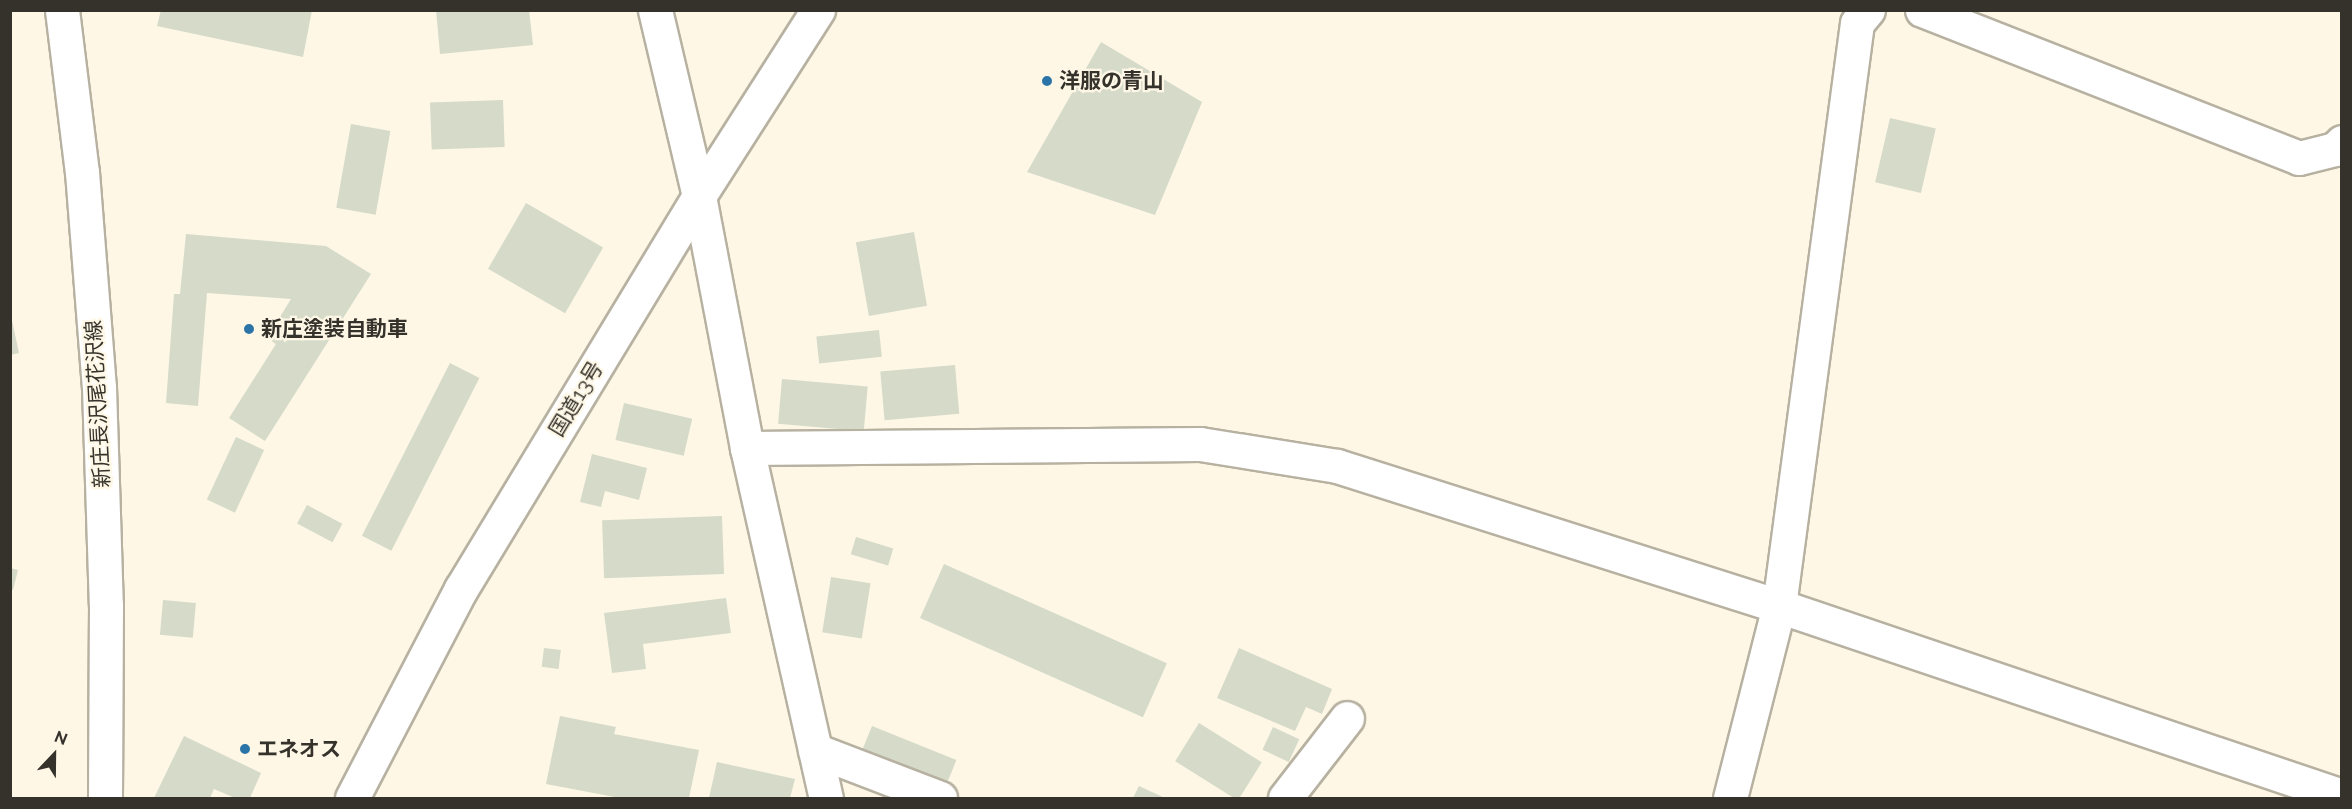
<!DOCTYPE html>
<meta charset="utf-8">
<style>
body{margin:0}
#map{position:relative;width:2352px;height:809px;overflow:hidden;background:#fef7e6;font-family:Raleway,"Noto Sans JP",sans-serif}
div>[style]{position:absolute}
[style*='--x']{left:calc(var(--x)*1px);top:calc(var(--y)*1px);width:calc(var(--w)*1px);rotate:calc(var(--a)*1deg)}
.building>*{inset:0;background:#d5dac9;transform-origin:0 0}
.roads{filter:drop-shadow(2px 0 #b7b1a1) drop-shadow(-2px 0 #b7b1a1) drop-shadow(0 2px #b7b1a1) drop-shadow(0 -2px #b7b1a1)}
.minor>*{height:33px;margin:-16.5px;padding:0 16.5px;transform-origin:16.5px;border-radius:16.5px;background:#fff}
.tertiary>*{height:33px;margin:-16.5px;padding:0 16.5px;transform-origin:16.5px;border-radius:16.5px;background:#fff}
.secondary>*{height:33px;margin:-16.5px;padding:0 16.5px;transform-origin:16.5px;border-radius:16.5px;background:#fff}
.trunk>*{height:33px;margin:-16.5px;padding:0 16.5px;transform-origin:16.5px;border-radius:16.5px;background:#fff}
.dots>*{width:16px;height:16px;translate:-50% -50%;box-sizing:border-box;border:3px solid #fef7e6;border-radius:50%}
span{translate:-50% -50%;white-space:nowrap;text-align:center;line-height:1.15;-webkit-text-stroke:4.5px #fef7e6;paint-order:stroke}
.poi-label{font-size:21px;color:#34322b;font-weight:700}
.left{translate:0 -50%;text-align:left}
.street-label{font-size:21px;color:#34322b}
.frame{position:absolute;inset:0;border:12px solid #34322b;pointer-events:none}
.north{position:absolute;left:24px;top:725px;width:60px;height:60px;-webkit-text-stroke:4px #fef7e6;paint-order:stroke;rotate:22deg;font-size:16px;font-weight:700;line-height:24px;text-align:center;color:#34322b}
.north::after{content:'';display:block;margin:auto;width:21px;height:27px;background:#34322b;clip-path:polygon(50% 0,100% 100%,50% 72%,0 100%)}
</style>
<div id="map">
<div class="building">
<i style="clip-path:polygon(161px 10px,312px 10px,303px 57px,157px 26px)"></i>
<i style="clip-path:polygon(436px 10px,529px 10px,533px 45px,440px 54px)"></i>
<i style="clip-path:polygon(1101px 42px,1202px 102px,1155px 215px,1027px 172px)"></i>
<i style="left:503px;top:100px;width:47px;height:73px;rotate:88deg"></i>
<i style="left:1890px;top:118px;width:47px;height:66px;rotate:13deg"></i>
<i style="left:351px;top:124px;width:40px;height:85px;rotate:10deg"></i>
<i style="left:526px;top:203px;width:89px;height:76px;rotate:30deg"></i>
<i style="left:914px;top:232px;width:75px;height:59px;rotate:80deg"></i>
<i style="clip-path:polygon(186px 234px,326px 246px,371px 274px,265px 441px,229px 418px,276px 344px,267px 338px,291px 299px,207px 293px,198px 406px,166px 403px,174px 294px,180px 294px)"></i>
<i style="clip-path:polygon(10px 311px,19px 353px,10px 355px)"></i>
<i style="left:879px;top:330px;width:27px;height:63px;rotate:84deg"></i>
<i style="left:450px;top:363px;width:33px;height:194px;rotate:27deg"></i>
<i style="left:955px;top:365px;width:49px;height:75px;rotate:85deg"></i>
<i style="left:782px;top:379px;width:86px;height:45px;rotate:5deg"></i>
<i style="left:624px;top:403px;width:70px;height:38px;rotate:13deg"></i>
<i style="left:236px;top:437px;width:31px;height:69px;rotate:25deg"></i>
<i style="clip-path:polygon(592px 454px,647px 468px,639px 500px,605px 491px,601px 507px,580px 502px)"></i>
<i style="left:307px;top:505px;width:40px;height:21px;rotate:28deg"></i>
<i style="left:722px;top:516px;width:58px;height:120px;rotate:88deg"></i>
<i style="left:856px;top:537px;width:39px;height:18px;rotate:17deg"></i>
<i style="left:944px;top:564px;width:244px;height:59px;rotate:24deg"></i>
<i style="clip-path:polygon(10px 568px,18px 570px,13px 590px,10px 589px)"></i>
<i style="left:831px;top:577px;width:40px;height:56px;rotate:9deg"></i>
<i style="clip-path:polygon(726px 598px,731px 633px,643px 644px,646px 669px,612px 673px,604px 613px)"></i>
<i style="left:163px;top:600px;width:33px;height:35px;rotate:5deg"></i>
<i style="left:544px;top:648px;width:17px;height:19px;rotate:7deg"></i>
<i style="clip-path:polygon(1239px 648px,1332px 689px,1322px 714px,1306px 707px,1295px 731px,1217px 698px)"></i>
<i style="clip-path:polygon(560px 716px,616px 727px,614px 734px,699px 750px,689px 798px,620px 798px,546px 784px)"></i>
<i style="left:1199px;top:723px;width:74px;height:45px;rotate:32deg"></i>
<i style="left:872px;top:726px;width:91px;height:34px;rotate:22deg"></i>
<i style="left:1273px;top:727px;width:29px;height:25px;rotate:25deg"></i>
<i style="clip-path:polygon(184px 736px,261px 773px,250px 798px,235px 798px,214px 789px,210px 798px,154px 798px)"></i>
<i style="clip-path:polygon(717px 762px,795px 779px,790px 798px,709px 798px)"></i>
<i style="clip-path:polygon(1139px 786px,1165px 798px,1133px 798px)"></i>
</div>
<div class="roads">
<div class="minor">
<i style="--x:655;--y:10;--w:191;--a:76.7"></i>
<i style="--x:1922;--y:10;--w:405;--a:21.4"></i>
<i style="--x:2299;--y:158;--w:37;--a:-14"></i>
<i style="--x:2335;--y:149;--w:10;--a:-45"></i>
<i style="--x:747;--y:448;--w:453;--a:-0.5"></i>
<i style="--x:1200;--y:444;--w:139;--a:9.1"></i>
<i style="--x:1337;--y:466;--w:464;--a:17.6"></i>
<i style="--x:1779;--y:606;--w:594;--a:18.65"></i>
<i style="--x:815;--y:750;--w:134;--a:21"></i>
<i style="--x:1285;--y:798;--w:101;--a:-52.2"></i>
<i style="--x:1730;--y:798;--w:198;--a:-75.7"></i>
<i style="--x:1779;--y:606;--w:588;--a:-82.38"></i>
<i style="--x:1857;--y:23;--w:17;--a:-50"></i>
</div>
<div class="tertiary">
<i style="--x:699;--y:196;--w:257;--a:79.2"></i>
<i style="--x:747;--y:448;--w:359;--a:77.3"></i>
</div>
<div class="secondary">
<i style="--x:62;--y:10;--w:163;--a:83"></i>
<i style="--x:82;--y:172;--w:216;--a:85.5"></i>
<i style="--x:99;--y:387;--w:218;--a:88.2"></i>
<i style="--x:106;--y:605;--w:193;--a:90.3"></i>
</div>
<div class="trunk">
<i style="--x:352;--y:798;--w:236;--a:-62.5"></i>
<i style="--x:461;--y:589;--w:459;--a:-58.8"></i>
<i style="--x:699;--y:196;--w:221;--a:-57.4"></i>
</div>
</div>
<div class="dots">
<i style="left:1047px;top:81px;background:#2b74a8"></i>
<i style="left:249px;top:329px;background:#2b74a8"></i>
<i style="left:245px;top:749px;background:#2b74a8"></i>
</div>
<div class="poi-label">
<span class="left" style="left:1059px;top:81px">洋服の青山</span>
<span class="left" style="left:261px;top:329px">新庄塗装自動車</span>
<span class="left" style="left:257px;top:749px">エネオス</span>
</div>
<div class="street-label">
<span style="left:576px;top:399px;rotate:-59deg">国道13号</span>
<span style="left:98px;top:404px;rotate:-93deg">新庄長沢尾花沢線</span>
</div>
<div class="frame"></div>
<div class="north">N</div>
</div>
